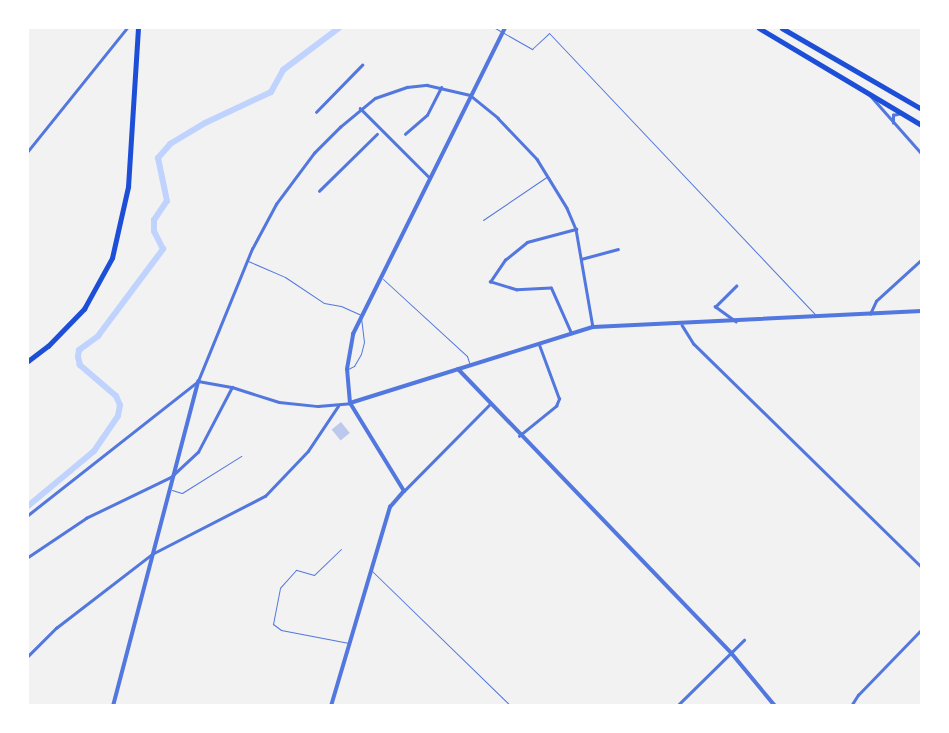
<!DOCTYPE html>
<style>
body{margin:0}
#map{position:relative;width:949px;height:733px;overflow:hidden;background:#f2f2f2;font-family:Commissioner,sans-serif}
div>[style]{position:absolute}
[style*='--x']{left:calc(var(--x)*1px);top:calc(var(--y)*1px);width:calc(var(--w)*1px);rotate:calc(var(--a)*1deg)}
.canal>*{height:6px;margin:-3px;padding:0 3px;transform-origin:3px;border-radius:3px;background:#bfd3fe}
.building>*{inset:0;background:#bdc9ec;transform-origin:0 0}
.service>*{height:1px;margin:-0.5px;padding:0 0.5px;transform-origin:0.5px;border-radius:0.5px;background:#5277de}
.minor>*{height:2.5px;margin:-1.25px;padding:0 1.25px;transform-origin:1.25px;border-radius:1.25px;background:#5277de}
.tertiary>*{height:4px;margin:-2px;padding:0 2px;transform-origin:2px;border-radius:2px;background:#5277de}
.primary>*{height:4.5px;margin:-2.25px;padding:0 2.25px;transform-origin:2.25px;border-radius:2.25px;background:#1d4ed8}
span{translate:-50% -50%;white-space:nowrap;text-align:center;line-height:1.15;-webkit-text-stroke:4px #fff;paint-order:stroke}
.frame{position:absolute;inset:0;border:29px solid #fff;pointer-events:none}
</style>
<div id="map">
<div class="canal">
<i style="--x:28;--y:506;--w:86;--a:-39.8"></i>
<i style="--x:94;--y:451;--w:42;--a:-55.6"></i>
<i style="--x:118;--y:416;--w:11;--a:-80"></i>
<i style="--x:120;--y:405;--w:10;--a:-114"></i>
<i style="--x:116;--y:396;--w:48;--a:-139.3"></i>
<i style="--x:80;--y:365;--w:8;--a:-104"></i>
<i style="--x:78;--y:357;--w:7;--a:-82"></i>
<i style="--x:79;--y:350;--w:24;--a:-36"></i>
<i style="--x:98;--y:336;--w:109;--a:-53.2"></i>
<i style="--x:163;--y:249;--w:20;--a:-117"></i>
<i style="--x:154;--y:231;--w:11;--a:-90"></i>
<i style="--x:154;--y:220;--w:23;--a:-56"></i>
<i style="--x:167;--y:201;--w:44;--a:-101.8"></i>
<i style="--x:158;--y:158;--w:18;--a:-49"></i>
<i style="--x:170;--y:144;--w:41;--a:-31"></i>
<i style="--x:205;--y:123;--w:73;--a:-25.2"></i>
<i style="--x:271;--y:92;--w:25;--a:-61"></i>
<i style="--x:283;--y:70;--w:70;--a:-36.9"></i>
</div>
<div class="building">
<i style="left:341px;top:422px;width:14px;height:12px;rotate:51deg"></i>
</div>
<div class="service">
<i style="--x:495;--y:28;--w:43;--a:29.6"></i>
<i style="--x:532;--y:49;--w:23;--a:-43"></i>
<i style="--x:549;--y:33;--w:388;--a:46.6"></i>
<i style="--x:483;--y:220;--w:78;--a:-34.1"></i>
<i style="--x:248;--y:261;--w:40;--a:23.4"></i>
<i style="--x:285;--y:277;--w:47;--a:33.7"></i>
<i style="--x:324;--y:303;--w:17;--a:10"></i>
<i style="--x:341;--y:306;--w:22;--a:24"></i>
<i style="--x:383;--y:279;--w:114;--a:42.5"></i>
<i style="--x:467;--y:356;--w:9;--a:72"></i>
<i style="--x:348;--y:369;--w:7;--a:-27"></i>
<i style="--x:354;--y:366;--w:14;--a:-60"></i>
<i style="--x:361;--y:354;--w:12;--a:-76"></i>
<i style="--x:364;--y:342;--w:23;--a:-97"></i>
<i style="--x:172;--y:490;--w:10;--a:17"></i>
<i style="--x:182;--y:493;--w:70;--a:-32.1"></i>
<i style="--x:341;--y:549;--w:37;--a:136"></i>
<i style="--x:314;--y:575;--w:19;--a:-164"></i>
<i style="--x:296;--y:570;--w:24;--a:132"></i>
<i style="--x:280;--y:588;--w:37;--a:101"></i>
<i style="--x:273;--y:624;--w:10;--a:37"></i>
<i style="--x:281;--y:630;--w:69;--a:10.8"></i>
<i style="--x:372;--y:571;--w:194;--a:44.2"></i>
</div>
<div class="minor">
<i style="--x:870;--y:95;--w:79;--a:48.6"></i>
<i style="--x:360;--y:108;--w:99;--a:45"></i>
<i style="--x:316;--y:112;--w:66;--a:-45.6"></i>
<i style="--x:893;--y:123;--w:8;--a:-90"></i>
<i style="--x:893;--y:115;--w:8;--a:-14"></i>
<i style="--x:405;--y:134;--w:29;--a:-41"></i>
<i style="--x:427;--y:115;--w:31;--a:-63"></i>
<i style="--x:28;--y:151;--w:158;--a:-51.2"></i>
<i style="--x:319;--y:191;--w:81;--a:-44.5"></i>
<i style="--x:581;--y:259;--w:38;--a:-15"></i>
<i style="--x:870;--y:314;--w:14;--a:-65"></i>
<i style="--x:876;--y:301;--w:62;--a:-42.4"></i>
<i style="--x:736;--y:322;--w:26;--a:-144"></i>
<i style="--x:715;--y:307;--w:30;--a:-45"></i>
<i style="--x:682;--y:325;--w:22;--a:58"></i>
<i style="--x:694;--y:344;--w:319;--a:44.4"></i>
<i style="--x:571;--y:333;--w:49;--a:-114"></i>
<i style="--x:551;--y:288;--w:34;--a:177"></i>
<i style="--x:517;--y:290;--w:28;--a:-163"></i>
<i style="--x:490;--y:282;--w:27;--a:-56"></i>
<i style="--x:505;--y:260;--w:28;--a:-39"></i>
<i style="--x:527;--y:242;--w:51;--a:-14.9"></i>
<i style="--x:198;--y:381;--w:143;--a:-67.8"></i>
<i style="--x:252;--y:249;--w:51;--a:-61.9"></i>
<i style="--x:276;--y:204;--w:64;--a:-53.3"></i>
<i style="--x:314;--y:153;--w:37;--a:-45"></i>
<i style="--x:340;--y:127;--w:45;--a:-39.6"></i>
<i style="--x:375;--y:98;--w:34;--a:-19"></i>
<i style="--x:407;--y:87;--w:20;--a:-6"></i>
<i style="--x:427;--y:85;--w:44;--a:13.1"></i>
<i style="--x:470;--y:95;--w:36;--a:39"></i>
<i style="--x:498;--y:118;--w:57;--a:46.4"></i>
<i style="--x:537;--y:159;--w:57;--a:58.5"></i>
<i style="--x:567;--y:208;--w:23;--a:67"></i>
<i style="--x:576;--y:229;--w:99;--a:80.2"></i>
<i style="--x:519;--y:436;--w:48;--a:-39"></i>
<i style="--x:556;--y:406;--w:8;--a:-67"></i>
<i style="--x:559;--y:399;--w:58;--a:-110.3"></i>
<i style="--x:404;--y:491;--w:121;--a:-45.3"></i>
<i style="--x:28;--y:515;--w:216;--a:-38.2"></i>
<i style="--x:198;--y:381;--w:35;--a:10"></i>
<i style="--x:232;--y:387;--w:49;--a:17.7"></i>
<i style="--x:279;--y:402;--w:39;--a:6"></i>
<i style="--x:318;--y:406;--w:32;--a:-5"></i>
<i style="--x:28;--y:557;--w:70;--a:-33.9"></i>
<i style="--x:86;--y:518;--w:94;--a:-25.8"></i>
<i style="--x:171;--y:477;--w:37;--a:-43"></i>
<i style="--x:198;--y:452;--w:73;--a:-62.4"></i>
<i style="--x:28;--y:656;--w:40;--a:-45"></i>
<i style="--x:56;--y:628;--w:121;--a:-37.6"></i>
<i style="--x:152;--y:554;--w:127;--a:-27.2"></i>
<i style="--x:265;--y:496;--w:62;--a:-46.3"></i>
<i style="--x:308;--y:451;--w:54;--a:-56.3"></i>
<i style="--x:677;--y:706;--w:94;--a:-44.6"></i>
<i style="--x:851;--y:706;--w:13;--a:-58"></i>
<i style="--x:858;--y:695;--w:92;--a:-45.9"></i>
</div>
<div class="tertiary">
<i style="--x:458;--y:369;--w:395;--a:46.1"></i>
<i style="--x:732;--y:654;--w:67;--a:50.4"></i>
<i style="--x:350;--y:403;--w:255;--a:-17.4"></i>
<i style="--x:593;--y:327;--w:329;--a:-2.8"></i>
<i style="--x:113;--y:706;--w:336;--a:-75.3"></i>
<i style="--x:331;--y:706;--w:208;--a:-73.5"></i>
<i style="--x:390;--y:507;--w:21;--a:-49"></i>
<i style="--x:404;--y:491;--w:103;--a:-121.5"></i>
<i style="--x:350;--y:403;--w:34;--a:-95"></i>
<i style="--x:347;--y:369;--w:36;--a:-80"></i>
<i style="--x:353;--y:334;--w:342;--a:-63.6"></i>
</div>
<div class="primary">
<i style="--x:759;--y:28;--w:190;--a:30.8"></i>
<i style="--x:782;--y:28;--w:162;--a:30.1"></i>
<i style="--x:28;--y:361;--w:25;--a:-37"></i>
<i style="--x:48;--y:346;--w:52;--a:-45.8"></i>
<i style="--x:84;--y:309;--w:58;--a:-61.2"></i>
<i style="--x:112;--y:258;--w:73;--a:-77.3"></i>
<i style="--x:128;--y:187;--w:159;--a:-86.4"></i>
</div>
<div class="frame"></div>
</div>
